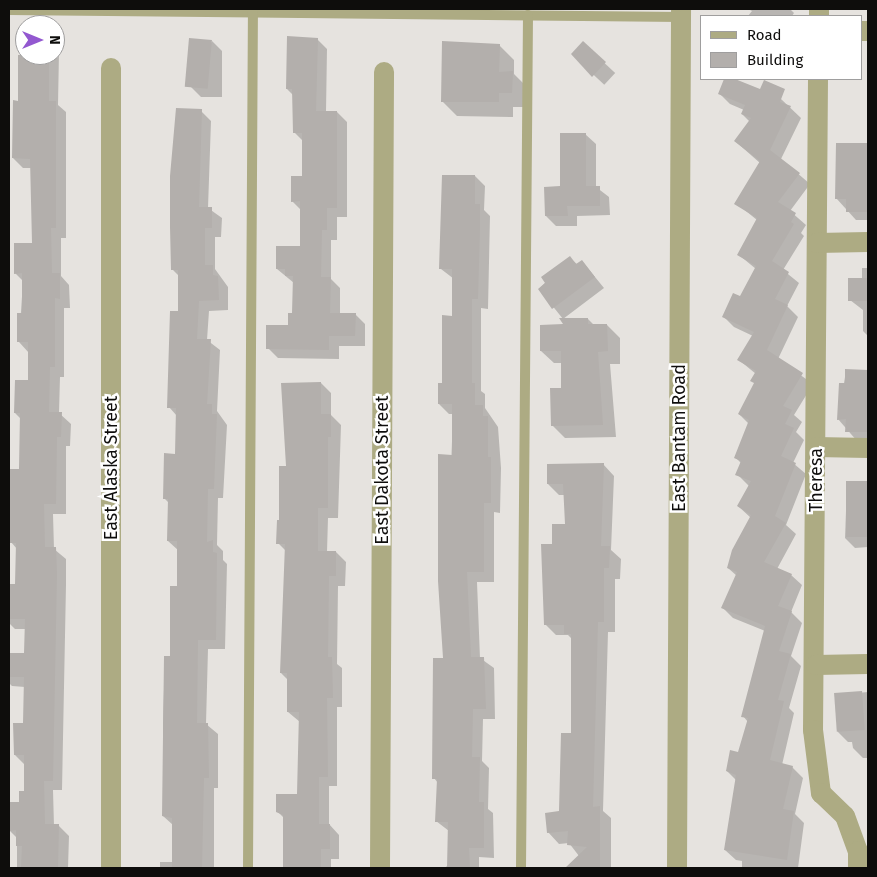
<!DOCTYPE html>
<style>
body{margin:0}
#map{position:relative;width:877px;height:877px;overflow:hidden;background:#e6e3df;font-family:"Fira Sans",sans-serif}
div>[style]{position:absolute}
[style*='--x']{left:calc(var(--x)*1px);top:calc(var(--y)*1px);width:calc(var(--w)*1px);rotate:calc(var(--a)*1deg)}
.shadow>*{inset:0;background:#0003;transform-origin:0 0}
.building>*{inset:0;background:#b3afac;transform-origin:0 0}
.lane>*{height:10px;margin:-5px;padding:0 5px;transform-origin:5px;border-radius:5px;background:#adab83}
.street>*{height:20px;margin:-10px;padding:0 10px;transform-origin:10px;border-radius:10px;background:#adab83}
span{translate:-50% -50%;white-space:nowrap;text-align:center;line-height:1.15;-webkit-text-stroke:5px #fff;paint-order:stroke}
.street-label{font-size:18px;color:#0e0d0c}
.frame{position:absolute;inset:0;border:10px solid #0e0d0c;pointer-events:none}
.legend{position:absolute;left:700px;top:15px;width:162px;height:65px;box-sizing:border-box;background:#fff;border:1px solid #9f9e9e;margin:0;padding:6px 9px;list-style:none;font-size:15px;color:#0e0d0c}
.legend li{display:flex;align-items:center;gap:10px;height:25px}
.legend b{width:25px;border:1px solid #9f9e9e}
.north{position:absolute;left:15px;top:15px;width:50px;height:50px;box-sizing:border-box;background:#fff;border:1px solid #9f9e9e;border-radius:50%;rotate:90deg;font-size:14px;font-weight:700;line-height:20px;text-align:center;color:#0e0d0c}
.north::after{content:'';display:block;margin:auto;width:18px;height:22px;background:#9358d0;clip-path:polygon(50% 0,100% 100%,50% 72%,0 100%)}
</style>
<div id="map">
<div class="shadow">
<i style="clip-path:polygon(748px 9px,790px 9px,794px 13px,792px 16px,748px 16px,752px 11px)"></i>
<i style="clip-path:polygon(317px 39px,327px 49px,326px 112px,337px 112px,347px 122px,347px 217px,337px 217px,337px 240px,331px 240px,331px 279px,340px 288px,340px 314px,355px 314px,365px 324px,365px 346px,339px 346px,339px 359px,278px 358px,268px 348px,289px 326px,294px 314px,294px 283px,277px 269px,302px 247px,301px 210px,292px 201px,303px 178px,303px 141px,294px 132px,293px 95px,287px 89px)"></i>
<i style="clip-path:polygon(212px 41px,222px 51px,222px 97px,201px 97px,191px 87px)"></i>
<i style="left:583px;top:43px;width:44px;height:16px;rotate:43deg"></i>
<i style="clip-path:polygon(25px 44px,25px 55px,55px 55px,55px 48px,59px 52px,58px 105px,66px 112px,66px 238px,61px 238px,61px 276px,69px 285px,70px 308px,64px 308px,64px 377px,60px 377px,59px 413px,71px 424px,70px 446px,66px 446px,66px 514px,53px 514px,54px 549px,66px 559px,66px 585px,62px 790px,53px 790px,54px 826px,59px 826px,69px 836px,68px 868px,17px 868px,17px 838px,9px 830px,9px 804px,20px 803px,25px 792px,25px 765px,15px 755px,25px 724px,25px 687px,12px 686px,9px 683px,9px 654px,25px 654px,26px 629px,15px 629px,9px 623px,9px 585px,16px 585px,17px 549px,11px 542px,9px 504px,9px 470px,20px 470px,21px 419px,15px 413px,29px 382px,29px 353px,19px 342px,23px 281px,15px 273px,34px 244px,31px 168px,23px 168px,13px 158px,20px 102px,20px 45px)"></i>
<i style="clip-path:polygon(499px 45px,514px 60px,514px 74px,528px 88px,527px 107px,513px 107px,513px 117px,457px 116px,442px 101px)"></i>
<i style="clip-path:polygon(725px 79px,781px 99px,801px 118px,781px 159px,810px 184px,790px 211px,806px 225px,801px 233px,804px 236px,783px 270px,799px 283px,787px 306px,798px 317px,778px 359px,813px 384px,794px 415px,802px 422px,796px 432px,804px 440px,793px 463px,806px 474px,786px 525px,796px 534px,777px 569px,791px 575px,802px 585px,791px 612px,802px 623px,791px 656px,801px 666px,789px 708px,794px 713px,782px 765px,792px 767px,803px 778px,795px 814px,804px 823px,798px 868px,742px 868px,742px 861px,736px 860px,725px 850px,736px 780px,727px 771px,739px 754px,748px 722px,743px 716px,765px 631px,733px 618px,723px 608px,737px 576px,728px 568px,751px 518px,738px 506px,749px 486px,737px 474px,741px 463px,736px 458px,749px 424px,739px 414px,755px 384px,756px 374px,739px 360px,753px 336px,734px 327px,723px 316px,741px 298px,756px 269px,739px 255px,757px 220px,736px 203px,760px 163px,735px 141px,750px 122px,742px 114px,744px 110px,730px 104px,719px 93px)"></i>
<i style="clip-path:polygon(201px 111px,211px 121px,208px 208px,222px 218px,221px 237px,215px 237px,215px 269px,228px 287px,228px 310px,209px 311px,207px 340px,220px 350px,217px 411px,227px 425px,223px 498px,218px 498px,217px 545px,223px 551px,223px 560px,227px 564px,225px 649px,208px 649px,206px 724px,218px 734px,218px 788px,214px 788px,214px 868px,160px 868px,160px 862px,173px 862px,173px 825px,163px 816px,163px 723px,165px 657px,172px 657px,178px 587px,179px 551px,168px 541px,169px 503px,164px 498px,176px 455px,177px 416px,169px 407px,179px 312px,180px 277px,173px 270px)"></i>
<i style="clip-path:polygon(585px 134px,596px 144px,596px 187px,609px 197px,610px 215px,577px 216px,577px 226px,556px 226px,546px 216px)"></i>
<i style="clip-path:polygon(837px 144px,868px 145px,868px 220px,856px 220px,836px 198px)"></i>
<i style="clip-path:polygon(475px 176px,485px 186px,484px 210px,490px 216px,488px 309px,481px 308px,481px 391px,485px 394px,485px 408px,498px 427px,501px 468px,500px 513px,494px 512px,494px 582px,477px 582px,480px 658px,494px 668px,495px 719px,483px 719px,482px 761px,489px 768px,488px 809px,493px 813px,494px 858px,479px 857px,479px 868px,445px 868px,449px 864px,449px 831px,436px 821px,438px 783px,434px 778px,444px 659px,453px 414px,449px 414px,439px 404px,453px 317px,454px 279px,441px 269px)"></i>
<i style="clip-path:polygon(570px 258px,578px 265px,582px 261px,604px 288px,563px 319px,539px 289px)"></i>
<i style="clip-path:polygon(862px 268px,868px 268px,868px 336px,863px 331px,863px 310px,850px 300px,862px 279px)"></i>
<i style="clip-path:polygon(588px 319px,594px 325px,607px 325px,620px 338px,620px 364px,610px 364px,616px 437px,565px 438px,552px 425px,562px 389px,562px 363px,554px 363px,541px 351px,565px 325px)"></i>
<i style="clip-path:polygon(846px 371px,868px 371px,868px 442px,857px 441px,838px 419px)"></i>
<i style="clip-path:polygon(321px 383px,331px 393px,331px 415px,341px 425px,338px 518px,328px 518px,327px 552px,336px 552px,346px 562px,345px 586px,338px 586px,337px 664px,342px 668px,342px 707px,337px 707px,337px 786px,329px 786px,329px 824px,339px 835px,339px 859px,331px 859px,331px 868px,284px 868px,285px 819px,278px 812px,298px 795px,300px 722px,288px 712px,288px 680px,281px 673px,286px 551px,278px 543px,287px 467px)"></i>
<i style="clip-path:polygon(603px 464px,614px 476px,611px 550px,621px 559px,620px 579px,615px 579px,615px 632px,608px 632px,603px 811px,611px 818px,611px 868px,567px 868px,579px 856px,569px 843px,559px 844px,548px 832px,560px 812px,573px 734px,573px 640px,568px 635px,556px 635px,545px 624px,553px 545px,566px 526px,565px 495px,559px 495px,548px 484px)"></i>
<i style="clip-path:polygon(868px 483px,868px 547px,855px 548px,845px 538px,847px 484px)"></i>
<i style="clip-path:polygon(868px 692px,868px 758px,863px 758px,853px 748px,852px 742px,848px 742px,838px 732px,835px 695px)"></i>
</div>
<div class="building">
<i style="clip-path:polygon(287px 36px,318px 38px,316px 111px,337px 111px,337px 208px,327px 208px,327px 230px,322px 230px,321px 277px,331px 277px,330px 313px,356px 313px,355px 336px,329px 336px,329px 350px,266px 349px,266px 325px,288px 325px,288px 313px,292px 313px,293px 276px,285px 276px,285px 269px,276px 269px,276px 246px,300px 246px,300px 201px,291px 202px,291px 176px,302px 176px,302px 133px,293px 133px,292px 89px,286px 89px)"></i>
<i style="left:189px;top:38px;width:23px;height:49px;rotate:5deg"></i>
<i style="clip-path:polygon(442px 41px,500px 44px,499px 72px,513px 71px,512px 93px,499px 93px,499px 102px,441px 102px)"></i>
<i style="clip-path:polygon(583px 41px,606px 62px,592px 77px,571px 54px)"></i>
<i style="clip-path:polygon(18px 55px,49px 55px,49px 101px,56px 101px,56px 228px,51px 228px,52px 273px,60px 273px,60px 299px,55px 298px,55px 367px,50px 367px,49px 412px,62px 412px,61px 437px,57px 437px,56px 504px,44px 504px,45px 547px,56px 547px,57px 574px,53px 781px,44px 781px,45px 824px,59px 824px,58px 868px,21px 868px,22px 846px,16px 846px,16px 830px,9px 831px,9px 802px,19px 802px,19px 791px,24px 791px,24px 755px,14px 755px,13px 723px,23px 723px,24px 677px,9px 677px,9px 653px,24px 653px,25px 619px,9px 619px,9px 584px,15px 584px,16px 543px,10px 543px,9px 469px,19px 469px,20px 413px,14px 413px,15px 380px,28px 380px,28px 342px,17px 342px,17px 313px,22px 313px,22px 273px,14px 274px,14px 243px,32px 243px,30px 159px,12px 158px,13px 100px,18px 101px)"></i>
<i style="clip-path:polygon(724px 79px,735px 79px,760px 89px,764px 80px,785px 89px,780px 102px,791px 106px,770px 150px,800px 173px,778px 202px,796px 213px,791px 222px,794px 224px,772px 261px,789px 272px,775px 299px,788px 305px,767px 350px,803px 373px,783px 406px,792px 410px,785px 424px,794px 428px,781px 456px,796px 463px,775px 516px,786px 523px,764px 562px,792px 574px,778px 606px,792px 611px,779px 651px,791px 654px,778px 700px,784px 701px,770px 760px,793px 766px,783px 809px,794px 811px,787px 860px,724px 850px,736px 775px,726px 771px,730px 750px,738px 752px,748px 718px,741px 717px,765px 626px,721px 608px,737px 572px,727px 568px,732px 550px,751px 515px,737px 506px,751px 481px,735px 475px,741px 461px,734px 458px,749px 420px,738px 414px,754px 383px,750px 381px,756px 371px,737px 360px,754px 332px,722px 317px,733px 293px,740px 296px,756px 266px,737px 255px,757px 218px,734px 204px,760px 161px,734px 141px,751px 118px,741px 114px,745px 105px,718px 94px)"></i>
<i style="clip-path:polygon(176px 108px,202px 109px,199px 207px,212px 207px,212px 228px,205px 228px,205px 265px,213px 265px,213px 275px,218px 276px,219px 300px,199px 301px,197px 339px,211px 339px,207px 404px,212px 404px,212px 414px,217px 414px,214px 489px,208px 489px,207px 542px,213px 540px,213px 552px,217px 553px,216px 640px,198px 640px,197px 723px,208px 723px,209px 778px,204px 778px,202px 868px,172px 868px,172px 818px,162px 816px,164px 656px,170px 656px,170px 586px,177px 586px,177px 541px,167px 541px,168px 499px,163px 499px,164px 453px,175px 454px,176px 408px,167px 408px,170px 311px,178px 311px,178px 270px,171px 270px,170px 227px,170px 176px)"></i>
<i style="clip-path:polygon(560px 133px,586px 133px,586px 186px,600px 186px,600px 206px,567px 206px,568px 216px,545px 216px,544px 187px,560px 186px)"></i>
<i style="clip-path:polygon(836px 143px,868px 143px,868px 212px,846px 212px,846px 199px,835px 199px)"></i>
<i style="clip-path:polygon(442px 175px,475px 175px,475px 204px,480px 204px,480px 229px,478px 299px,472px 299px,472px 383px,475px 383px,475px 405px,483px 405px,483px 416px,488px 416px,488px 457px,491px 457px,491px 503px,484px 503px,484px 572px,467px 572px,471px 657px,484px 657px,486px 709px,473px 709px,472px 757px,480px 757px,479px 802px,484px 802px,484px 848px,469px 848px,470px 868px,447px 868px,448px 822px,435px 822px,437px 779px,432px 779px,433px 658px,443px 658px,438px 581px,438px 454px,452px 455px,452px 404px,438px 404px,438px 383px,442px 383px,442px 315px,452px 316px,452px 269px,439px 269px)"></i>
<i style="clip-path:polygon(570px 256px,576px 264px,582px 260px,595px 277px,552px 309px,538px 289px,545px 283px,541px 277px)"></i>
<i style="left:848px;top:278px;width:20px;height:23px"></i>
<i style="clip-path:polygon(559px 318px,588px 318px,588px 324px,607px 324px,608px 351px,598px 352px,603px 425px,551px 426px,550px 388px,561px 388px,561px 351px,540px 351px,540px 325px,563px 324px)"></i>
<i style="clip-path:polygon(845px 369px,868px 370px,868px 432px,845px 432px,846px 419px,837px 420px,839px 383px,845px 383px)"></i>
<i style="clip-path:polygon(321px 382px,321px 414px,331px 414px,331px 437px,328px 437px,328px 508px,318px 508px,318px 551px,336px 551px,336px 576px,329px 576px,328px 657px,332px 657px,333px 698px,327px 698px,328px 777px,319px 777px,319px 824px,330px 824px,330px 849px,321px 849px,321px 868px,283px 868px,283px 815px,276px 812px,276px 794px,297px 794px,299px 712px,287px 712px,287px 673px,280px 673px,285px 544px,276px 544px,277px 520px,279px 520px,279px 466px,286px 466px,281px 383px)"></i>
<i style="clip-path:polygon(604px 463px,601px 546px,610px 546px,609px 568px,604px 568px,604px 622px,598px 622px,593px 807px,600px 806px,600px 868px,565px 868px,587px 847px,567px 845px,568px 831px,547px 833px,545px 813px,559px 811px,561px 733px,571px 733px,571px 634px,564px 634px,564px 625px,544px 625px,541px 544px,552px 544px,552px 524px,565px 524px,563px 484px,547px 484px,547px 464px)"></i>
<i style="left:868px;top:481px;width:56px;height:22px;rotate:90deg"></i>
<i style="left:862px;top:691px;width:39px;height:28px;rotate:86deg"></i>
</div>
<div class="lane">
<i style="--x:9;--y:10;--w:672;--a:0.6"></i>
<i style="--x:248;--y:868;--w:856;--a:-89.67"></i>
<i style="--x:521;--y:868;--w:853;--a:-89.53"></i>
</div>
<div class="street">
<i style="--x:819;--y:16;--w:7;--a:-90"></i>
<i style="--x:861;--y:31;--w:7;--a:0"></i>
<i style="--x:111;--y:68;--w:800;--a:90"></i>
<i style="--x:818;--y:79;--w:651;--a:90.44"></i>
<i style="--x:813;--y:730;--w:64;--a:82.8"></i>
<i style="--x:821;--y:793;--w:33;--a:44"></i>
<i style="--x:845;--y:816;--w:37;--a:70"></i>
<i style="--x:858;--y:851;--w:17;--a:90"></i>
<i style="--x:817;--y:243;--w:51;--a:-1.1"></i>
<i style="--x:816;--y:447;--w:52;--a:1.1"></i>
<i style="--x:816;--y:665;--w:52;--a:-1.1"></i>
<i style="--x:380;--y:868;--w:796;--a:-89.71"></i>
<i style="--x:677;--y:868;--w:859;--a:-89.73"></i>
</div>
<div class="street-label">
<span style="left:679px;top:438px;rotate:-90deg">East Bantam Road</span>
<span style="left:111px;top:468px;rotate:-90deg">East Alaska Street</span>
<span style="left:382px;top:470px;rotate:-90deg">East Dakota Street</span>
<span style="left:816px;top:480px;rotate:-90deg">Theresa</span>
</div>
<div class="frame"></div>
<ul class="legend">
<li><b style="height:6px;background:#adab83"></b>Road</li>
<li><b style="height:14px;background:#b3afac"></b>Building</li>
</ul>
<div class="north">N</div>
</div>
